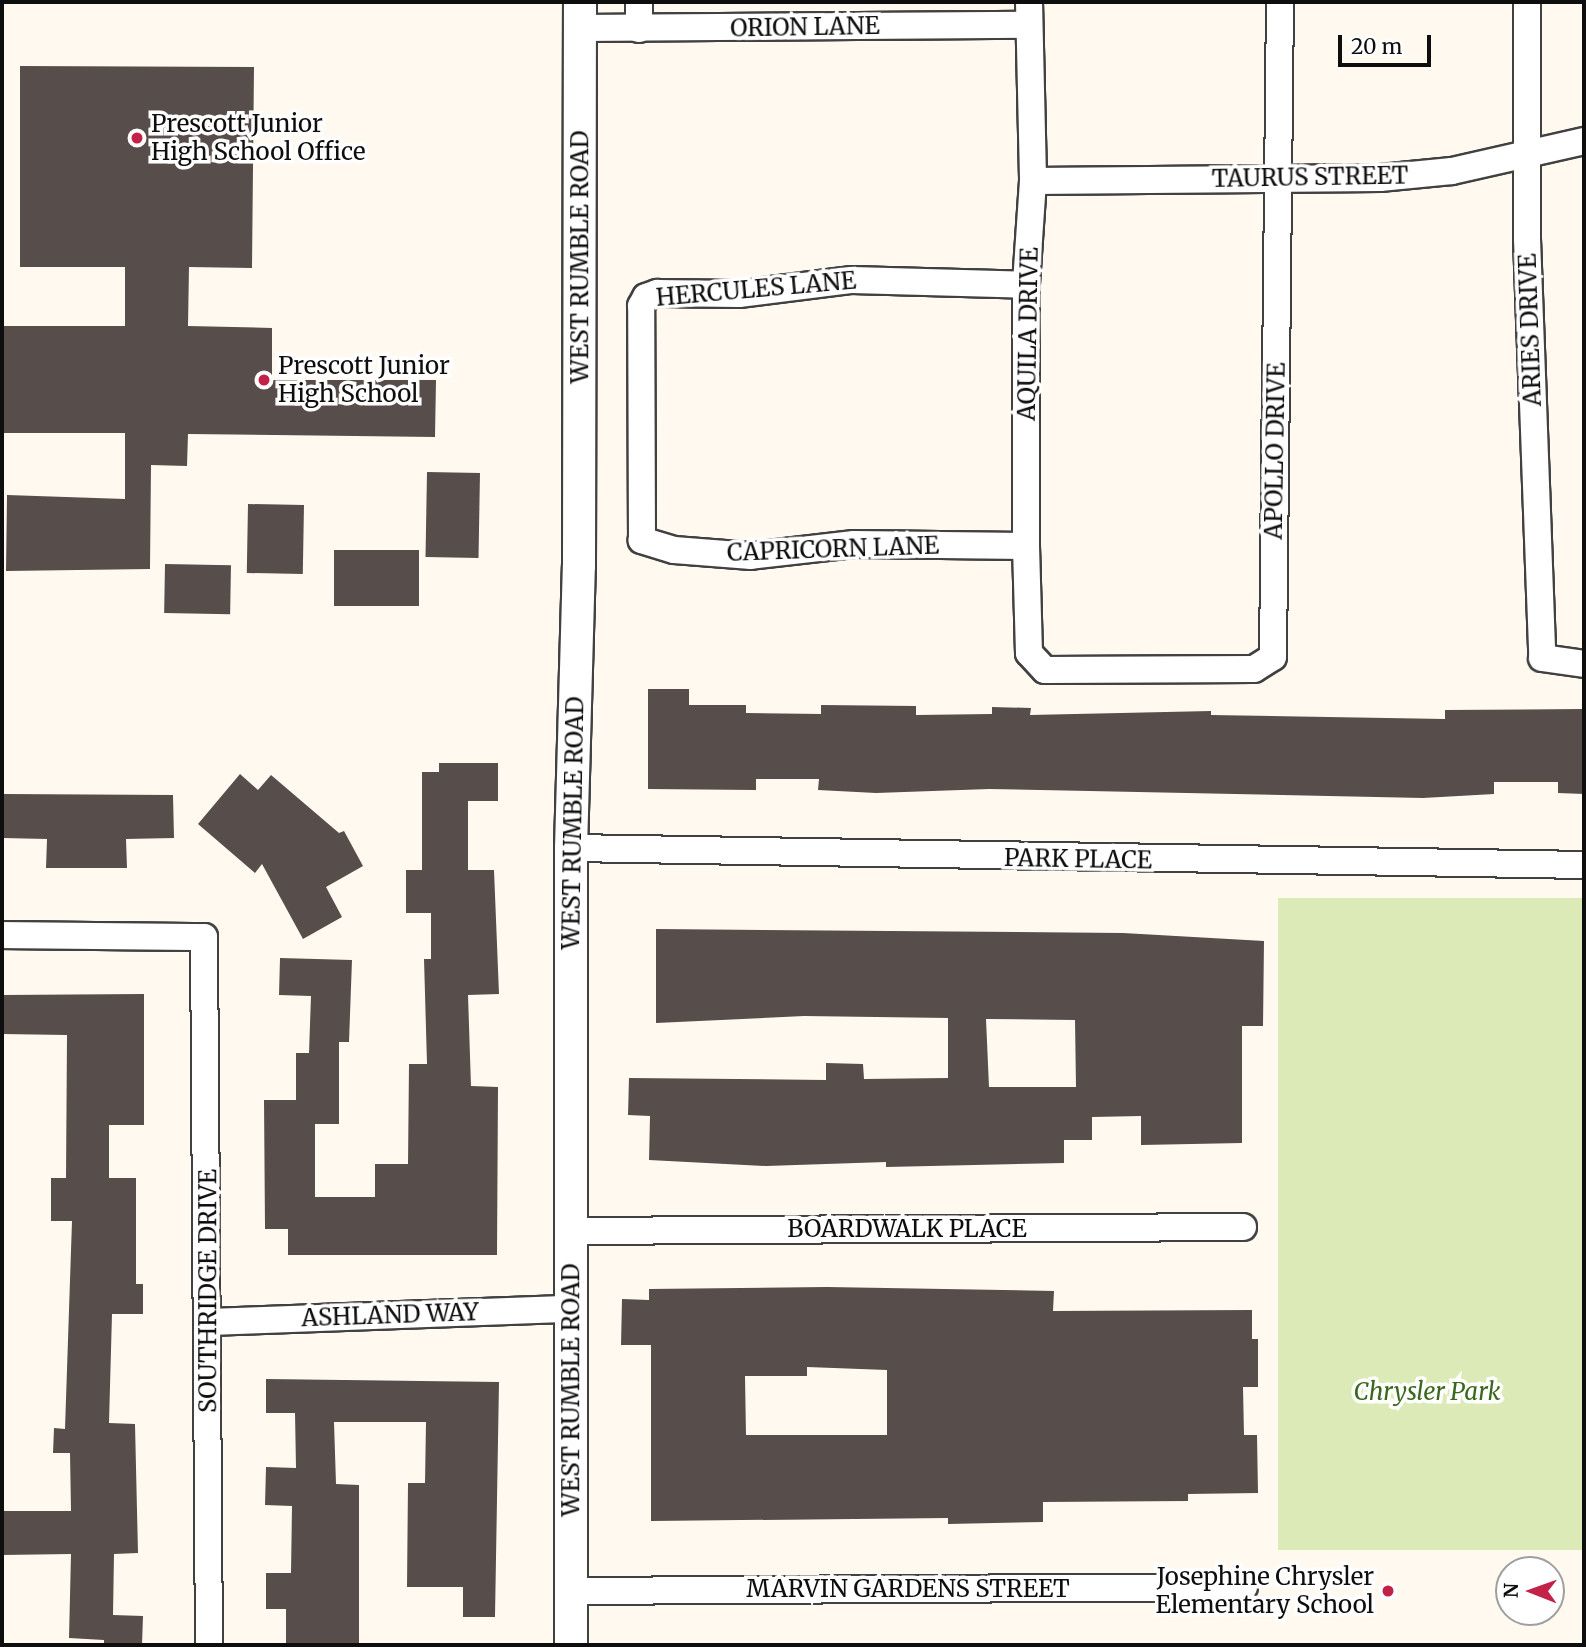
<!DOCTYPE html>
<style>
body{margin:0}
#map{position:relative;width:1586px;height:1647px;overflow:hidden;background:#fff9ef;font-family:Merriweather,serif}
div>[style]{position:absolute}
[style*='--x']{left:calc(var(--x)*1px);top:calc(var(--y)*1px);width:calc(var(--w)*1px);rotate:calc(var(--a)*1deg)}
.green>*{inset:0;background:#dceab8;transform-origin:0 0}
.building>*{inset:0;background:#574d4a;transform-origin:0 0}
.roads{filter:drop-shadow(2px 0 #414141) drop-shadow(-2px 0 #414141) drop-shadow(0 2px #414141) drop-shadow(0 -2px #414141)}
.minor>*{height:26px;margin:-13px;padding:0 13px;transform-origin:13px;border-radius:13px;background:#fff}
.tertiary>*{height:32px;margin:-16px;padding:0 16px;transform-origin:16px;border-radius:16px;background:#fff}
.dots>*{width:19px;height:19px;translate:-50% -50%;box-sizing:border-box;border:4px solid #fff;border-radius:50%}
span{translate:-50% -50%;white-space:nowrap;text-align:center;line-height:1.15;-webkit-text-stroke:7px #fff;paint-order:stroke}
.street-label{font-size:24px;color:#0e0e0e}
.poi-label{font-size:24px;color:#0e0e0e}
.left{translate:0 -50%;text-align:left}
.right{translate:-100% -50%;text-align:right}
.park-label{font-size:24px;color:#3a681c;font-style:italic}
.frame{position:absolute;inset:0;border:4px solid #0e0e0e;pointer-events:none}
.north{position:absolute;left:1495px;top:1556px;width:70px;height:70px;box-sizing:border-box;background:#fff;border:2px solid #9f9f9f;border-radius:50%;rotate:271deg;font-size:19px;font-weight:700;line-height:28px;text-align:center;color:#0e0e0e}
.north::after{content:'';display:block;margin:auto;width:24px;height:32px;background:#c22248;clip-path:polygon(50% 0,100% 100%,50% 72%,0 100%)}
.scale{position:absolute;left:1338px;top:35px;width:93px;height:32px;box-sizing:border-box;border:4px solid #0e0e0e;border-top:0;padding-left:9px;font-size:21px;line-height:24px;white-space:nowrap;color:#0e0e0e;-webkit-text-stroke:5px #fff;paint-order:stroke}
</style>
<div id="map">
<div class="green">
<i style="left:1584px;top:898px;width:652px;height:306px;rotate:90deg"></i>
</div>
<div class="building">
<i style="clip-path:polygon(20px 66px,254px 67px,252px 268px,189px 267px,188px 326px,272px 328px,272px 380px,436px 380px,435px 437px,188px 434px,187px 466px,151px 465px,150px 569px,6px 571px,7px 495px,125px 499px,125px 433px,2px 433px,2px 326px,125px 326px,125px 267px,20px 267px)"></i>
<i style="left:427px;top:472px;width:53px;height:85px;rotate:1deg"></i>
<i style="left:248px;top:504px;width:56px;height:69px;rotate:1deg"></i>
<i style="left:334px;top:550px;width:85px;height:56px"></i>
<i style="left:165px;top:564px;width:66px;height:49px;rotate:1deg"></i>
<i style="clip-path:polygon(648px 689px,689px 689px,689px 705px,746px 705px,746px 713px,821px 714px,821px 705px,916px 706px,916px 715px,992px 714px,992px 707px,1031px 708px,1030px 715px,1211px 711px,1211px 715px,1445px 719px,1445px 710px,1584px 709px,1584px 794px,1558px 793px,1558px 782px,1494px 782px,1494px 794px,1423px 798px,989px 789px,876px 793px,818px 790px,819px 779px,756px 779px,756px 790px,648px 789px)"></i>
<i style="clip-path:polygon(439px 763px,498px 763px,498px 801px,468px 801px,468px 870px,494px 870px,499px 994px,468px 995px,471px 1086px,498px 1087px,497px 1255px,288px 1255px,288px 1229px,265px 1229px,264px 1100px,296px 1100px,296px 1053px,309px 1053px,311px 996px,279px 995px,280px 958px,352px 960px,349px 1042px,339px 1042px,339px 1124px,315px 1124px,315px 1197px,375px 1197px,375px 1164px,408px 1164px,409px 1064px,427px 1064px,424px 959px,431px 959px,431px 913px,406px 913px,406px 870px,422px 870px,422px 772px,439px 772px)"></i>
<i style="clip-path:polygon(240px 774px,258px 790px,271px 775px,339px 833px,344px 831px,363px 866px,326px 887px,342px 917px,303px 939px,262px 864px,255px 873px,198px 824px)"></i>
<i style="clip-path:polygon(4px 794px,173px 795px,174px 838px,126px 839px,127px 868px,46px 868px,47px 839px,3px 838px)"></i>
<i style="clip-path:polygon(evenodd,656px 929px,1123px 933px,1264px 941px,1263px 1026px,1242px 1026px,1242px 1143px,1141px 1145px,1141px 1116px,1092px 1117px,1092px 1140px,1064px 1140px,1064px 1163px,886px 1167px,886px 1162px,766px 1166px,649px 1160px,650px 1116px,628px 1115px,629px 1078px,826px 1080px,826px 1063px,863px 1064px,864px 1079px,948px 1078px,948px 1018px,804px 1016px,656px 1023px,656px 929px,986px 1019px,1075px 1020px,1076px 1087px,989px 1087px,986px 1019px)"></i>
<i style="clip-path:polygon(144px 994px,144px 1125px,109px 1125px,109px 1178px,136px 1178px,136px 1284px,143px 1284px,143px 1314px,112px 1314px,109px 1423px,135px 1424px,138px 1553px,114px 1554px,113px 1615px,143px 1616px,142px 1645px,104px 1645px,104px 1640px,69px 1638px,71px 1554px,2px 1555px,2px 1511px,71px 1511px,70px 1453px,53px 1453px,54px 1428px,65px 1429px,72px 1221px,51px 1221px,51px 1178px,66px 1178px,67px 1035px,2px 1034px,2px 995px)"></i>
<i style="clip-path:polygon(evenodd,827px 1287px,1054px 1291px,1053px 1311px,1252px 1310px,1252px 1339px,1258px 1339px,1258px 1387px,1243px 1387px,1244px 1435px,1257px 1435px,1258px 1493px,1188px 1494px,1188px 1501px,1043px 1502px,1043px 1522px,948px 1524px,948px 1518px,651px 1521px,651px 1345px,621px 1345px,622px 1299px,649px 1300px,649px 1289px,827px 1287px,807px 1367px,887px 1370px,887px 1435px,746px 1435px,745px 1376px,807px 1376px,807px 1367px)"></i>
<i style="clip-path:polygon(266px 1379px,499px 1382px,495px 1617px,463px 1617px,463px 1587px,407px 1587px,408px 1483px,425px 1483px,426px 1422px,334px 1422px,336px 1484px,359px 1485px,359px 1645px,286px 1645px,286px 1609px,266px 1609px,266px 1573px,291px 1573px,292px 1506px,265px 1505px,266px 1467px,296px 1468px,295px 1413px,266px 1413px)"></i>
</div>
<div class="roads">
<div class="minor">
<i style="--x:1029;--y:2;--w:179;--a:88.7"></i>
<i style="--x:1033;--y:181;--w:104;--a:93.9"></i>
<i style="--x:1026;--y:285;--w:261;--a:90"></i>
<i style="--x:1026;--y:546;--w:107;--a:88.4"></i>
<i style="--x:1029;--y:653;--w:23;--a:47"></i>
<i style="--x:1045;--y:670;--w:209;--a:-0.3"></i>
<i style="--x:1254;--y:669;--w:22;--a:-32"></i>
<i style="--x:1273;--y:657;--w:655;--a:-89.39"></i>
<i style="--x:1527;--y:2;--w:237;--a:90"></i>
<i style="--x:1527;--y:239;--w:419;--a:87.9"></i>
<i style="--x:1542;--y:658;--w:42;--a:8.1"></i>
<i style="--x:581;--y:28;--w:448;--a:-0.4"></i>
<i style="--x:639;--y:29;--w:27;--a:-90"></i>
<i style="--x:1033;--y:181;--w:347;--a:-0.5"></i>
<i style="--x:1380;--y:178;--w:72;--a:-5.6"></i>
<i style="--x:1452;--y:171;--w:135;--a:-12.8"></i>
<i style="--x:1026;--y:546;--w:172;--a:-179.3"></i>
<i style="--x:854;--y:544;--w:104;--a:173.4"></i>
<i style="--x:751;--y:556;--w:77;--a:-175.5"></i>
<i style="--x:674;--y:550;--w:34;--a:-163"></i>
<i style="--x:642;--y:540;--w:234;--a:-90.2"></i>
<i style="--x:641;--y:306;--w:10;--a:-61"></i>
<i style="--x:646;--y:297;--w:12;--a:-20"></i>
<i style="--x:657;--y:293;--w:82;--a:0.7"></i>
<i style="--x:739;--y:294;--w:114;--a:-7.1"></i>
<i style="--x:852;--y:280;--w:174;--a:1.6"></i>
<i style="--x:571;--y:848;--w:1013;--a:0.96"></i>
<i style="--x:2;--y:935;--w:202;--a:0.6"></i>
<i style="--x:204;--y:937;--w:708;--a:89.6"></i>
<i style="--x:571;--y:1231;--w:672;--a:-0.34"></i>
<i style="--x:209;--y:1322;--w:362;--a:-2.1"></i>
<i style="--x:571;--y:1591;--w:673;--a:-0.34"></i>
</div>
<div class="tertiary">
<i style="--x:571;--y:1645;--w:797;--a:-90"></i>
<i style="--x:571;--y:848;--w:282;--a:-88.4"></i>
<i style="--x:579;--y:566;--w:564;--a:-89.9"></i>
</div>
</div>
<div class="dots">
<i style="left:137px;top:138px;background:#c22248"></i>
<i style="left:264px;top:380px;background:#c22248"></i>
<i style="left:1388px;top:1591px;background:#c22248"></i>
</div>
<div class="street-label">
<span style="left:805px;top:27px;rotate:-1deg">ORION LANE</span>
<span style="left:1310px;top:177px;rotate:-1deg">TAURUS STREET</span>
<span style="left:580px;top:257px;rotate:-90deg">WEST RUMBLE ROAD</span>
<span style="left:756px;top:289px;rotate:-5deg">HERCULES LANE</span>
<span style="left:1530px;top:330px;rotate:-92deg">ARIES DRIVE</span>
<span style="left:1028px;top:334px;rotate:-89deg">AQUILA DRIVE</span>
<span style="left:1275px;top:451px;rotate:-89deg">APOLLO DRIVE</span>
<span style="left:833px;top:549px;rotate:-2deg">CAPRICORN LANE</span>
<span style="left:573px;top:823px;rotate:-89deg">WEST RUMBLE ROAD</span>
<span style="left:1078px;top:859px;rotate:1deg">PARK PLACE</span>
<span style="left:907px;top:1229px">BOARDWALK PLACE</span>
<span style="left:208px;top:1291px;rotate:-90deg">SOUTHRIDGE DRIVE</span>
<span style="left:390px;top:1315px;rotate:-2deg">ASHLAND WAY</span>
<span style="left:571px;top:1390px;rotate:-90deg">WEST RUMBLE ROAD</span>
<span style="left:908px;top:1589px">MARVIN GARDENS STREET</span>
</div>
<div class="poi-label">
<span class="left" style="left:151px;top:138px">Prescott Junior<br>High School Office</span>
<span class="left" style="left:278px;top:380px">Prescott Junior<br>High School</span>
<span class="right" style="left:1374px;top:1591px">Josephine Chrysler<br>Elementary School</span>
</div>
<div class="park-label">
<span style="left:1427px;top:1392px">Chrysler Park</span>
</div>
<div class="frame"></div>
<div class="north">N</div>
<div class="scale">20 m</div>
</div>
